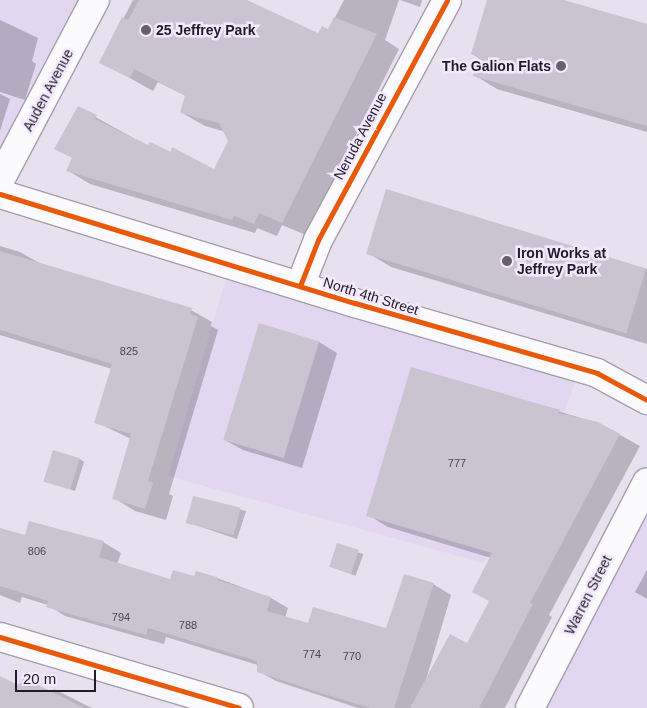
<!DOCTYPE html>
<style>
body{margin:0}
#map{position:relative;width:647px;height:708px;overflow:hidden;background:#e7e0ef;font-family:Arial,sans-serif}
div>[style]{position:absolute}
[style*='--x']{left:calc(var(--x)*1px);top:calc(var(--y)*1px);width:calc(var(--w)*1px);rotate:calc(var(--a)*1deg)}
.built>*{inset:0;background:#e2d6f0}
.shadow>*{inset:0;background:#0003;transform-origin:0 0}
.building>*{inset:0;background:#cac4d0;transform-origin:0 0}
.roads{filter:drop-shadow(1px 0 #a49fab) drop-shadow(-1px 0 #a49fab) drop-shadow(0 1px #a49fab) drop-shadow(0 -1px #a49fab)}
.street>*{height:28px;margin:-14px;padding:0 14px;transform-origin:14px;border-radius:14px;background:#fbfafd}
.primary>*{height:28px;margin:-14px;padding:0 14px;transform-origin:14px;border-radius:14px;background:#fbfafd}
.cycleway>*{height:5px;margin:-2.5px;padding:0 2.5px;transform-origin:2.5px;border-radius:2.5px;background:#e8590c}
.dots>*{width:14px;height:14px;translate:-50% -50%;box-sizing:border-box;border:2px solid #f3e9fe;border-radius:50%}
span{translate:-50% -50%;white-space:nowrap;text-align:center;line-height:1.15;-webkit-text-stroke:5px #f3e9fe;paint-order:stroke}
.number-label{font-size:11px;color:#4b4650}
.number-label span{-webkit-text-stroke-width:0}
.poi-label{font-size:14px;color:#211c26;font-weight:700}
.left{translate:0 -50%;text-align:left}
.right{translate:-100% -50%;text-align:right}
.street-label{font-size:14px;color:#211c26}
.scale{position:absolute;left:15px;top:670px;width:81px;height:22px;box-sizing:border-box;border:2px solid #211c26;border-top:0;padding-left:6px;font-size:15px;line-height:18px;white-space:nowrap;color:#211c26;-webkit-text-stroke:4px #f3e9fe;paint-order:stroke}
</style>
<div id="map">
<div class="built">
<i style="clip-path:polygon(0 0,91px 0,0 170px)"></i>
<i style="clip-path:polygon(230px 265px,580px 368px,565px 411px,484px 563px,168px 476px)"></i>
<i style="clip-path:polygon(647px 481px,647px 708px,529px 708px)"></i>
</div>
<div class="shadow">
<i style="clip-path:polygon(133px 0,244px 0,319px 35px,328px 31px,344px 0,399px 0,385px 40px,399px 49px,306px 235px,282px 225px,277px 236px,257px 228px,255px 233px,90px 184px,67px 170px,74px 159px,79px 108px,148px 146px,215px 171px,233px 134px,205px 126px,182px 113px,186px 96px,158px 82px,153px 91px,101px 62px)"></i>
<i style="clip-path:polygon(400px 0,422px 0,420px 7px)"></i>
<i style="clip-path:polygon(488px 0,560px 0,647px 25px,647px 132px,497px 89px,474px 75px,479px 58px,472px 54px)"></i>
<i style="clip-path:polygon(0 20px,38px 38px,32px 61px,36px 64px,25px 100px,0 92px)"></i>
<i style="clip-path:polygon(0 94px,10px 99px,0 131px)"></i>
<i style="clip-path:polygon(0 246px,20px 252px,41px 264px,191px 310px,212px 322px,211px 326px,218px 330px,169px 494px,173px 496px,166px 520px,135px 511px,114px 498px,131px 439px,96px 422px,112px 369px,0 335px)"></i>
<i style="clip-path:polygon(368px 253px,647px 269px,647px 344px,391px 267px)"></i>
<i style="clip-path:polygon(319px 342px,337px 353px,302px 468px,243px 450px,225px 440px)"></i>
<i style="clip-path:polygon(412px 368px,598px 423px,640px 446px,549px 615px,552px 617px,505px 708px,358px 708px,276px 681px,258px 671px,258px 665px,166px 637px,164px 644px,65px 616px,48px 605px,22px 597px,20px 603px,0 595px,0 529px,26px 536px,103px 542px,121px 553px,117px 564px,171px 581px,217px 578px,271px 598px,288px 608px,285px 618px,309px 625px,387px 630px,433px 584px,451px 595px,425px 683px,468px 645px,491px 601px,491px 558px,388px 527px,368px 515px)"></i>
<i style="clip-path:polygon(80px 459px,84px 462px,75px 491px,45px 480px)"></i>
<i style="clip-path:polygon(194px 498px,246px 511px,237px 539px,186px 522px)"></i>
<i style="left:338px;top:545px;width:27px;height:23px;rotate:20deg"></i>
<i style="clip-path:polygon(647px 570px,647px 599px,635px 592px)"></i>
<i style="clip-path:polygon(0 677px,21px 686px,52px 693px,54px 689px,92px 708px,0 708px)"></i>
</div>
<div class="building">
<i style="clip-path:polygon(139px 0,247px 0,318px 33px,322px 26px,328px 29px,334px 17px,377px 34px,282px 223px,259px 213px,254px 224px,234px 216px,232px 220px,66px 171px,72px 158px,54px 149px,78px 106px,97px 115px,95px 119px,148px 145px,150px 142px,171px 152px,172px 147px,214px 169px,228px 141px,219px 123px,180px 113px,185px 95px,134px 69px,130px 78px,99px 63px,122px 17px,128px 20px)"></i>
<i style="clip-path:polygon(487px 0,564px 0,647px 24px,647px 126px,473px 76px,478px 56px,471px 54px)"></i>
<i style="left:386px;top:189px;width:272px;height:68px;rotate:17deg"></i>
<i style="clip-path:polygon(0 251px,192px 308px,190px 314px,198px 317px,148px 481px,153px 483px,145px 509px,112px 499px,131px 434px,94px 423px,112px 364px,0 330px)"></i>
<i style="left:259px;top:323px;width:63px;height:122px;rotate:17deg"></i>
<i style="clip-path:polygon(411px 367px,560px 410px,558px 413px,598px 422px,620px 434px,530px 603px,533px 604px,479px 708px,410px 708px,450px 634px,467px 643px,489px 601px,472px 592px,492px 553px,366px 516px)"></i>
<i style="left:53px;top:450px;width:28px;height:33px;rotate:17deg"></i>
<i style="left:193px;top:496px;width:49px;height:28px;rotate:14deg"></i>
<i style="clip-path:polygon(29px 521px,104px 541px,99px 557px,170px 579px,173px 570px,194px 576px,196px 571px,217px 577px,217px 580px,271px 597px,267px 611px,308px 623px,313px 607px,386px 628px,404px 574px,434px 583px,394px 708px,370px 708px,324px 694px,257px 672px,257px 661px,148px 628px,146px 635px,80px 617px,46px 607px,48px 601px,0 586px,0 528px,25px 535px)"></i>
<i style="left:337px;top:543px;width:23px;height:25px;rotate:18deg"></i>
<i style="clip-path:polygon(0 676px,16px 684px,20px 684px,24px 678px,84px 708px,0 708px)"></i>
</div>
<div class="roads">
<div class="street">
<i style="--x:0;--y:180;--w:204;--a:-62.2"></i>
<i style="--x:300;--y:286;--w:49;--a:-68.6"></i>
<i style="--x:318;--y:240;--w:272;--a:-61.7"></i>
<i style="--x:0;--y:637;--w:249;--a:16.5"></i>
<i style="--x:530;--y:708;--w:254;--a:-62.6"></i>
</div>
<div class="primary">
<i style="--x:0;--y:194;--w:371;--a:17.1"></i>
<i style="--x:355;--y:303;--w:252;--a:16.1"></i>
<i style="--x:597;--y:373;--w:57;--a:28.4"></i>
</div>
</div>
<div class="cycleway">
<i style="--x:0;--y:194;--w:371;--a:17.1"></i>
<i style="--x:355;--y:303;--w:252;--a:16.1"></i>
<i style="--x:597;--y:373;--w:57;--a:28.4"></i>
<i style="--x:300;--y:286;--w:49;--a:-68.6"></i>
<i style="--x:318;--y:240;--w:272;--a:-61.7"></i>
<i style="--x:0;--y:637;--w:249;--a:16.5"></i>
</div>
<div class="dots">
<i style="left:146px;top:30px;background:#66616c"></i>
<i style="left:561px;top:66px;background:#66616c"></i>
<i style="left:507px;top:261px;background:#66616c"></i>
</div>
<div class="number-label">
<span style="left:129px;top:351px">825</span>
<span style="left:457px;top:463px">777</span>
<span style="left:37px;top:551px">806</span>
<span style="left:121px;top:617px">794</span>
<span style="left:188px;top:625px">788</span>
<span style="left:312px;top:654px">774</span>
<span style="left:352px;top:656px">770</span>
</div>
<div class="poi-label">
<span class="left" style="left:156px;top:30px">25 Jeffrey Park</span>
<span class="right" style="left:551px;top:66px">The Galion Flats</span>
<span class="left" style="left:517px;top:261px">Iron Works at<br>Jeffrey Park</span>
</div>
<div class="street-label">
<span style="left:48px;top:90px;rotate:-62deg">Auden Avenue</span>
<span style="left:360px;top:136px;rotate:-62deg">Neruda Avenue</span>
<span style="left:371px;top:296px;rotate:17deg">North 4th Street</span>
<span style="left:588px;top:595px;rotate:-63deg">Warren Street</span>
</div>
<div class="scale">20 m</div>
</div>
